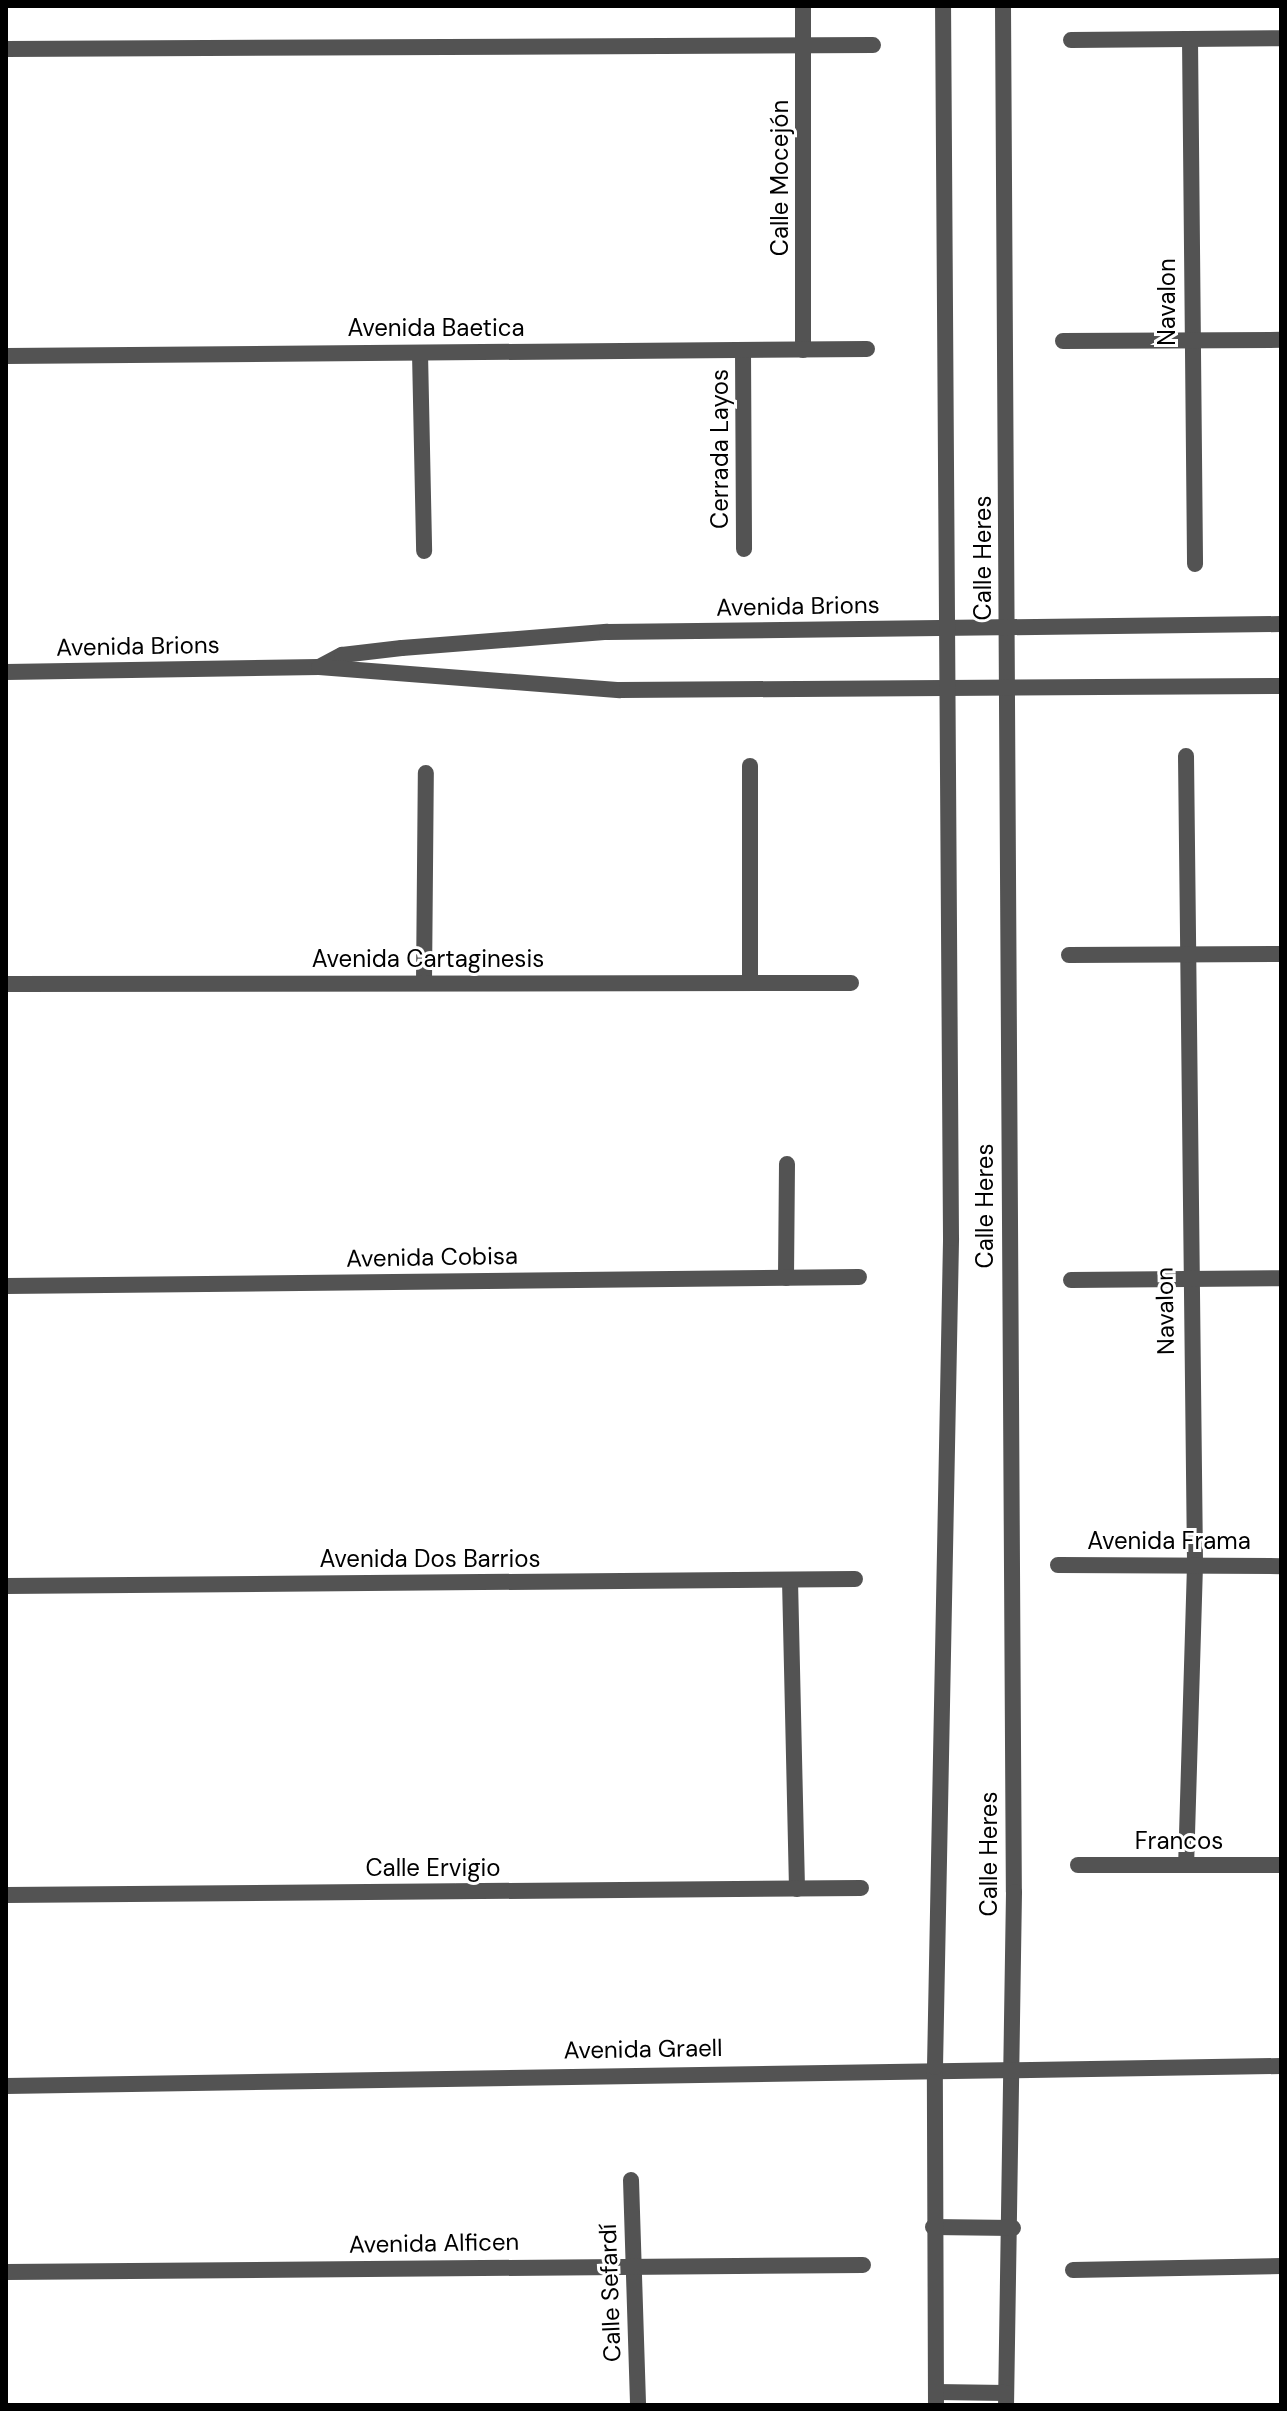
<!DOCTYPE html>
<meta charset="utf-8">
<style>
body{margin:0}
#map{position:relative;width:1287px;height:2411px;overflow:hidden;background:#fff;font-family:"DM Sans",sans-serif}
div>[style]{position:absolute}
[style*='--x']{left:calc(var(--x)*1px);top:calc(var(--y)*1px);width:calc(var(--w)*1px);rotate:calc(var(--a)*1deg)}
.minor>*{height:16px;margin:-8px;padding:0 8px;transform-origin:8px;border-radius:8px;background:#535353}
span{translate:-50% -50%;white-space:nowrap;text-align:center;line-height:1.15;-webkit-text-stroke:6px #fff;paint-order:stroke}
.street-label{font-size:24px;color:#000}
.frame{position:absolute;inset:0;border:8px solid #000;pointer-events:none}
</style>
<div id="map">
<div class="minor">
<i style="--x:1003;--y:6;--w:1886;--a:89.67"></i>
<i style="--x:1014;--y:1892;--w:513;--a:90.89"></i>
<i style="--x:1190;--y:39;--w:525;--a:89.45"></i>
<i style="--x:1071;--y:40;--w:210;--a:-0.5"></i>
<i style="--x:6;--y:49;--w:867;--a:-0.26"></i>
<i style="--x:1063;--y:341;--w:218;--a:-0.3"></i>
<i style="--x:743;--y:350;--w:199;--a:89.7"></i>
<i style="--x:803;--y:350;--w:344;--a:-90"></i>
<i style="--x:420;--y:353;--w:198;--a:88.8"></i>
<i style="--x:6;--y:356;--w:861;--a:-0.47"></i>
<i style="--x:319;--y:667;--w:26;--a:-28"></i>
<i style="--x:342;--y:655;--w:60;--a:-6.7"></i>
<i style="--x:402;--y:648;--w:206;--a:-4.5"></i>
<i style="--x:607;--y:632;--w:674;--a:-0.68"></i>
<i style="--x:6;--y:672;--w:313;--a:-0.9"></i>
<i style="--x:319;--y:667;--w:302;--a:4.4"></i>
<i style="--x:620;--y:690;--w:661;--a:-0.35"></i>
<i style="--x:1186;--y:756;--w:809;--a:89.36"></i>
<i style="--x:1195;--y:1565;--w:300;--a:91.7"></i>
<i style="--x:750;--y:766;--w:217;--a:90"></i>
<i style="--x:1069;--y:955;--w:212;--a:-0.3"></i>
<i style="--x:424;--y:983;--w:210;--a:-89.5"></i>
<i style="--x:6;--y:984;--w:845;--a:-0.07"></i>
<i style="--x:786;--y:1278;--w:114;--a:-89.5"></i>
<i style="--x:1071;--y:1280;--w:210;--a:-0.5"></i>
<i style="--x:6;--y:1286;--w:853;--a:-0.6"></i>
<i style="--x:1058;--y:1565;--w:223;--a:0.3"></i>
<i style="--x:790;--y:1580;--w:309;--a:88.7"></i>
<i style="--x:6;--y:1586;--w:849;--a:-0.47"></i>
<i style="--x:1078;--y:1865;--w:203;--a:0"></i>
<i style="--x:6;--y:1895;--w:855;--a:-0.47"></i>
<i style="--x:6;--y:2086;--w:1275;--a:-0.9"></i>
<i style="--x:631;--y:2180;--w:225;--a:88.2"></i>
<i style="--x:933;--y:2227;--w:80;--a:0.7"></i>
<i style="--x:1073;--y:2270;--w:208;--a:-1.1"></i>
<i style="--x:6;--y:2272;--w:857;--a:-0.47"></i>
<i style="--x:936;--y:2392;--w:70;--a:0.8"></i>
<i style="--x:936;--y:2405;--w:338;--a:-90.2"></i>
<i style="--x:935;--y:2067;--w:829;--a:-88.89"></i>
<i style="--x:951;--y:1238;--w:1232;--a:-90.37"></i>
</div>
<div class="street-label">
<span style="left:780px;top:178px;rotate:-90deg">Calle Mocejón</span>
<span style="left:1167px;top:302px;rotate:-90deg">Navalon</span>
<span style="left:436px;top:328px">Avenida Baetica</span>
<span style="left:720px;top:449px;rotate:-90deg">Cerrada Layos</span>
<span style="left:983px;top:558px;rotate:-90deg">Calle Heres</span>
<span style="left:798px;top:606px;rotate:-1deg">Avenida Brions</span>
<span style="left:138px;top:646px;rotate:-1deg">Avenida Brions</span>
<span style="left:428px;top:959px">Avenida Cartaginesis</span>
<span style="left:985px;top:1206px;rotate:-90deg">Calle Heres</span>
<span style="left:432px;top:1257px;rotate:-1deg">Avenida Cobisa</span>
<span style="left:1165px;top:1311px;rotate:-91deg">Navalon</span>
<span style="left:1169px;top:1541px">Avenida Frama</span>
<span style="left:430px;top:1559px">Avenida Dos Barrios</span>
<span style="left:1179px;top:1841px">Francos</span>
<span style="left:989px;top:1854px;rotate:-90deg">Calle Heres</span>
<span style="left:433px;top:1868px">Calle Ervigio</span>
<span style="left:643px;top:2049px;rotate:-1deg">Avenida Graell</span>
<span style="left:434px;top:2243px;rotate:-1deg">Avenida Alficen</span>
<span style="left:610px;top:2293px;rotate:-92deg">Calle Sefardí</span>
</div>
<div class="frame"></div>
</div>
